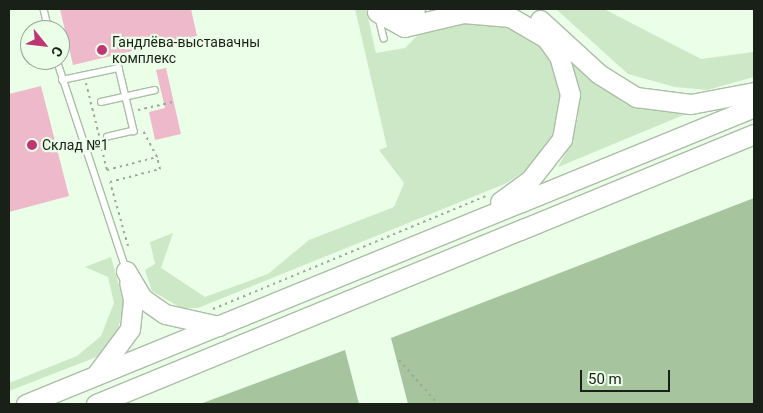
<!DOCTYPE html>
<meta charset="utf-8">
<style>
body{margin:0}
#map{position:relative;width:763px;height:413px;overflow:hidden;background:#ebfee7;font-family:Roboto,sans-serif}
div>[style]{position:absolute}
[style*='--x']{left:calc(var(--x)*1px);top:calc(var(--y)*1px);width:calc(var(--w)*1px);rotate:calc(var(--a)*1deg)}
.green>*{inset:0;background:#cce8c6}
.forest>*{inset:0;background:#a6c59f}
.building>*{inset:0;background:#eebacb}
.path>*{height:2px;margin-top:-1px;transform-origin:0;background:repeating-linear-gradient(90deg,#9ba998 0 2.5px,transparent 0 6.5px)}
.roads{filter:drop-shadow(1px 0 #abbea7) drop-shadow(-1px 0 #abbea7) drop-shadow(0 1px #abbea7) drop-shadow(0 -1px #abbea7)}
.service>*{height:5.5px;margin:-2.75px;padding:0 2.75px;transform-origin:2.75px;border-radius:2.75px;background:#fff}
.trunk>*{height:19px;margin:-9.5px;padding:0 9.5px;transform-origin:9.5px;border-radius:9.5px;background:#fff}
.dots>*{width:14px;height:14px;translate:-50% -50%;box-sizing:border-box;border:2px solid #ebfee7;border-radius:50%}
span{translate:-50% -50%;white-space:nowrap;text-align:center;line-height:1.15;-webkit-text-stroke:4.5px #ebfee7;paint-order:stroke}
.poi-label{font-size:14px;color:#192018}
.left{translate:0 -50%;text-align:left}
.frame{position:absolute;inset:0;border:10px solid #192018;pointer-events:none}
.north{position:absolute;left:20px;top:20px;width:50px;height:50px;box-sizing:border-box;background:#ebfee7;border:1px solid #97a594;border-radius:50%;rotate:119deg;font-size:14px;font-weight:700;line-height:20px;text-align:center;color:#192018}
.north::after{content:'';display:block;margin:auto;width:18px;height:22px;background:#be3673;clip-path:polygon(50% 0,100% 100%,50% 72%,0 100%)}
.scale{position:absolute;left:580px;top:370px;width:90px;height:22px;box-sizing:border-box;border:2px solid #192018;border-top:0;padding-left:6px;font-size:15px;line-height:18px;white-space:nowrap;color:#192018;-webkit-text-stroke:4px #ebfee7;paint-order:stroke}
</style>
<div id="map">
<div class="green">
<i style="clip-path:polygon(355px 9px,366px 9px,376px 53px,405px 48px,418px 35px,452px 21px,490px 20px,541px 40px,564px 83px,552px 144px,535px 164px,507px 183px,198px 308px,181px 308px,152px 291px,145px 270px,155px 264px,150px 242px,173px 233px,161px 268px,205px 297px,268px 274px,309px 240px,394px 207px,404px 183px,379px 150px,387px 147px)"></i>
<i style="clip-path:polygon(556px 9px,604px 9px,701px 59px,754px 52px,754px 77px,707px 90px,675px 87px,628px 74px)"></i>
<i style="clip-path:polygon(559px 44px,611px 93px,648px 110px,686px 114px,558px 167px,571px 144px,578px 117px,577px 90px)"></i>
<i style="clip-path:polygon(111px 257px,125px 307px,117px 331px,99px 356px,9px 391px,9px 383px,77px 356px,101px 336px,114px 303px,108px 277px,85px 267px)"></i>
</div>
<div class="forest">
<i style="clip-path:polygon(754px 198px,754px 404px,408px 404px,391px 338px)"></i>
<i style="clip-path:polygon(345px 350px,359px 404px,200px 404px)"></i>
</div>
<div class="building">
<i style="clip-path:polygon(60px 9px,191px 9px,197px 36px,73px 65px)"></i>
<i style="clip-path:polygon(166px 68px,181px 134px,155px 140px,149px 112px,165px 108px,156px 70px)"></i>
<i style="clip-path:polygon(41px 86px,69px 196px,9px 212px,9px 94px)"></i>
</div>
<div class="path">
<i style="--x:86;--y:83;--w:54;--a:76"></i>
<i style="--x:138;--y:110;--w:37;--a:-13"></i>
<i style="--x:100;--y:142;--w:29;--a:76"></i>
<i style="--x:107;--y:170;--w:52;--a:-14.6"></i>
<i style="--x:157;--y:157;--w:30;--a:-118"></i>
<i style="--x:128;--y:246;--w:66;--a:-105.7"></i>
<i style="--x:110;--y:182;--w:52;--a:-14.6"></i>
<i style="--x:160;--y:169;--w:12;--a:-104"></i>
<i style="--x:213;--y:309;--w:295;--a:-22.5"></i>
<i style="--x:399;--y:360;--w:59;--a:48.4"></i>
</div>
<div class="roads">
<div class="service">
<i style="--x:44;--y:9;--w:22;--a:77"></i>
<i style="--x:379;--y:18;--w:21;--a:76"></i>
<i style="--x:57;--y:60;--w:220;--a:71.7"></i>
<i style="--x:62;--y:80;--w:58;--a:-11.9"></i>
<i style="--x:119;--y:68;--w:65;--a:76.6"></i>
<i style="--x:134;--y:131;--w:27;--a:167"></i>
<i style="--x:101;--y:102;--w:55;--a:-12.5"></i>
</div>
<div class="trunk">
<i style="--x:401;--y:9;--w:14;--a:0"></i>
<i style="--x:377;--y:12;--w:31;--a:29"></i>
<i style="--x:404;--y:27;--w:61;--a:-13.3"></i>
<i style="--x:463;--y:13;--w:47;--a:4.9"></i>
<i style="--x:510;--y:17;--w:42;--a:30.3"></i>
<i style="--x:546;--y:38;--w:22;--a:54"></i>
<i style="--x:559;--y:56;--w:40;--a:74"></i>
<i style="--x:570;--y:94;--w:46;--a:100.1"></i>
<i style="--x:562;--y:139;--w:52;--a:128"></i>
<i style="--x:530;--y:180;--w:37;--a:144"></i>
<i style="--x:540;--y:20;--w:80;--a:42.5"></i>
<i style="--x:599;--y:74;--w:44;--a:31.9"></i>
<i style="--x:636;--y:97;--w:55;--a:7.3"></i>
<i style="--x:691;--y:104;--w:64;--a:-10.8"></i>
<i style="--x:126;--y:271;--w:31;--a:59"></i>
<i style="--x:142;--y:298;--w:28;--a:35"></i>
<i style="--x:165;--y:314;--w:55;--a:12.5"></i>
<i style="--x:96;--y:375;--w:57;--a:-53.5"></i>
<i style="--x:130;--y:329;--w:30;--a:-84"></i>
<i style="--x:133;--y:299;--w:17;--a:-103"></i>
<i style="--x:26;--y:404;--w:786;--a:-22.19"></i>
<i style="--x:96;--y:404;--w:711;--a:-22.31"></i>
</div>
</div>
<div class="dots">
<i style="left:102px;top:50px;background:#be3673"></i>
<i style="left:32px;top:145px;background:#be3673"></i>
</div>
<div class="poi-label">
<span class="left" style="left:112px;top:50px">Гандлёва-выставачны<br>комплекс</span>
<span class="left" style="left:42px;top:145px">Склад №1</span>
</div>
<div class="frame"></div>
<div class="north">С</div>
<div class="scale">50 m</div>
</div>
